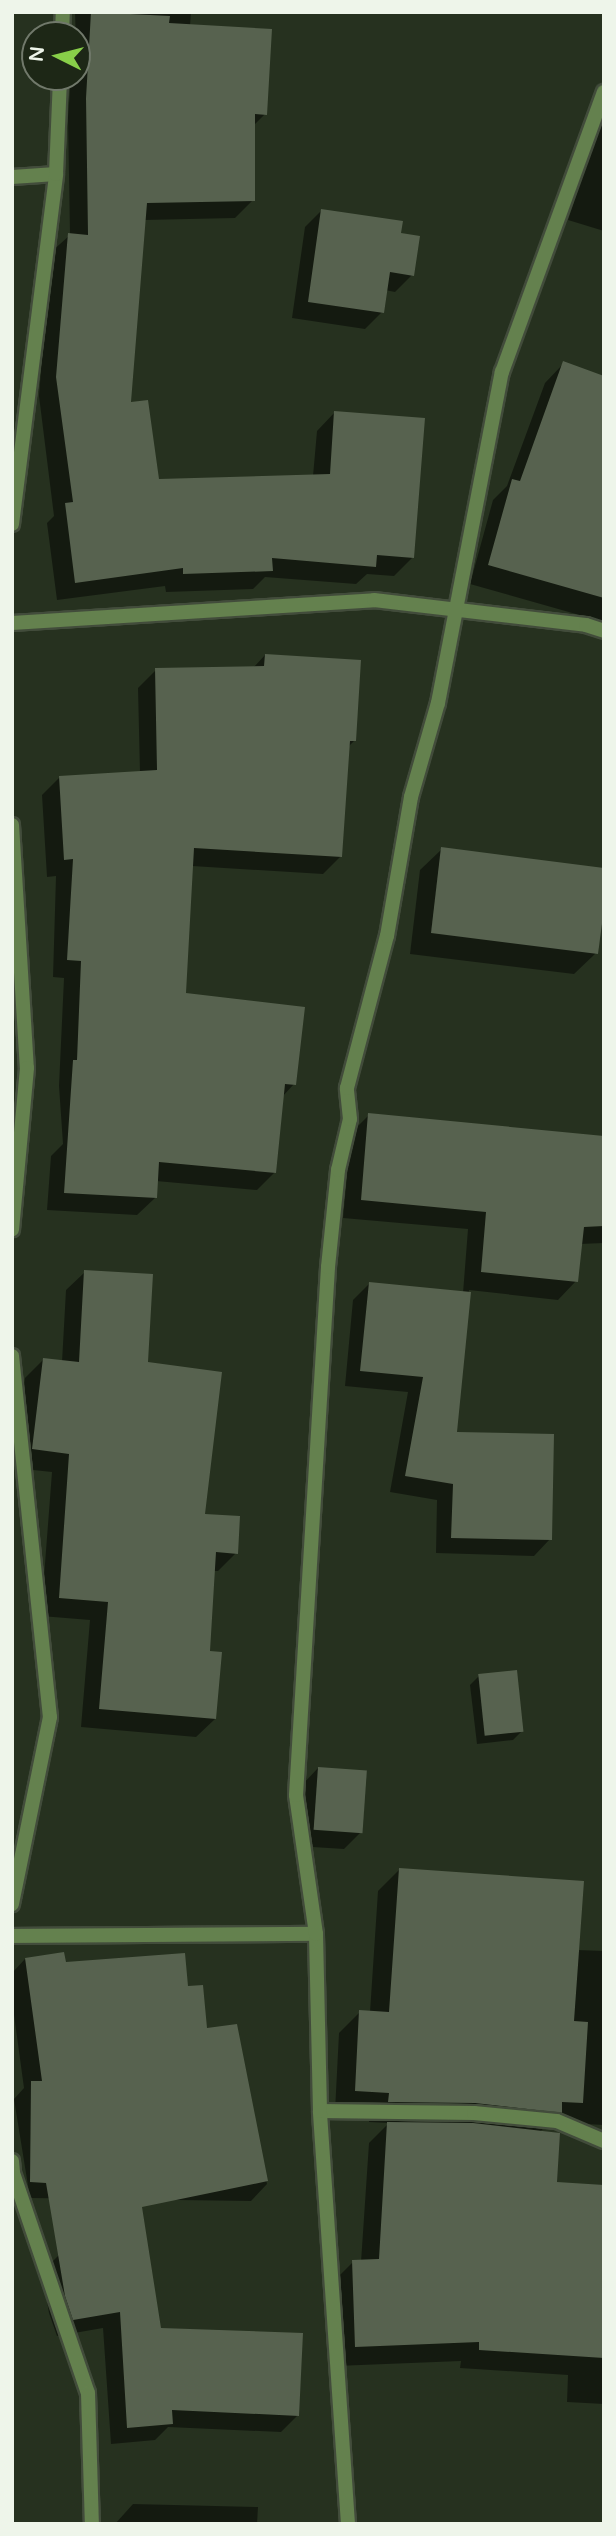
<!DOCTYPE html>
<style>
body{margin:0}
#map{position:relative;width:616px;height:2536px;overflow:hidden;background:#26311f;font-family:"Varela Round",sans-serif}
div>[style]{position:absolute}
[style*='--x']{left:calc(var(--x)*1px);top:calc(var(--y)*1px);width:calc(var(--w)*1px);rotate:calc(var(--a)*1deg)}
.shadow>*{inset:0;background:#0007}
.building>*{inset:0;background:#57624f;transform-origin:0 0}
.roads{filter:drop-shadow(2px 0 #424c3b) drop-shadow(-2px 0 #424c3b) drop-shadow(0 2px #424c3b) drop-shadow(0 -2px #424c3b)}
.street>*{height:14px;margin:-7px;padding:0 7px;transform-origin:7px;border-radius:7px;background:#64814e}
span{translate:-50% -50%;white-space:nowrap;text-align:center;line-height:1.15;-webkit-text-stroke:5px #1d2716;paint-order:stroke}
.frame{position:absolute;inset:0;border:14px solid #eef5ea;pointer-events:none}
.north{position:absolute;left:21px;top:21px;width:70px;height:70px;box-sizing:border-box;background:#1d2716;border:2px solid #71796b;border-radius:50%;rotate:276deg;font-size:19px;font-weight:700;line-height:28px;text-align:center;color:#eef5ea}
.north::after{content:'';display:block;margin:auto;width:24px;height:32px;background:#88cf49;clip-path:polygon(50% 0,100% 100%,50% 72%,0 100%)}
</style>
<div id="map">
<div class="shadow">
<i style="clip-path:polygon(75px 12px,191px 12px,190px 26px,265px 114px,253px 126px,253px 200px,235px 218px,144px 220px,129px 404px,157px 481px,313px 476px,317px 431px,335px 412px,412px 558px,394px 576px,367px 574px,356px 584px,265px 577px,253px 589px,166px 592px,165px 586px,57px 600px,47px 523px,54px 516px,39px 396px,50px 253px,70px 235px,68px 117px,71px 77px,77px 77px)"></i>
<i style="clip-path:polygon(604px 123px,604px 231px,568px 220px,598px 129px)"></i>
<i style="clip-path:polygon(322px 210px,399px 235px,412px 275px,395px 292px,385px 290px,382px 312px,365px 329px,292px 318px,305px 227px)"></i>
<i style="clip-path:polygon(564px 363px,604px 378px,604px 622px,470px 584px,493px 500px,507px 486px,545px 383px)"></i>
<i style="clip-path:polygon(265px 655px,354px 741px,348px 747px,340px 857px,323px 874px,192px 866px,184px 995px,294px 1084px,282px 1097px,275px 1172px,257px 1190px,156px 1181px,155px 1198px,137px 1215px,47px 1210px,51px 1156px,63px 1144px,59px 1086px,64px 978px,53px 977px,56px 876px,47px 877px,42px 795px,60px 777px,140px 773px,138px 688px,156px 670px,253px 668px)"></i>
<i style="clip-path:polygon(442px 849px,596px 953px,574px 974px,410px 954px,420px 870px)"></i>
<i style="clip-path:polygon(369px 1115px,604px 1139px,604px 1243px,580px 1244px,576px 1281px,558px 1300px,469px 1290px,455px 1434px,550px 1539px,534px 1556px,436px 1553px,437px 1500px,390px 1492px,408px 1392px,345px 1386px,353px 1300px,369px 1284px,463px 1293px,468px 1229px,343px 1218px,351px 1133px)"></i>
<i style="clip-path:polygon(85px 1272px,146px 1364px,203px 1515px,236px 1553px,218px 1571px,213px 1571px,208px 1653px,215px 1719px,196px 1737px,81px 1727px,90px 1620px,41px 1616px,52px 1472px,14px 1468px,25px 1378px,43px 1360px,62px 1362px,66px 1290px)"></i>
<i style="clip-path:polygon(479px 1676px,522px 1731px,513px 1740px,477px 1744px,470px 1685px)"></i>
<i style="clip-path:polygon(318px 1768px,360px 1833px,344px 1849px,297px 1846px,302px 1785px)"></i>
<i style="clip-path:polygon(399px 1870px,577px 1950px,604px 1951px,604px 2125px,549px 2122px,541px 2131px,558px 2134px,555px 2184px,604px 2187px,604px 2404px,567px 2402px,568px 2375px,460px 2368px,461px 2361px,336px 2366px,334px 2281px,353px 2262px,361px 2262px,369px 2143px,389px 2123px,369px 2122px,369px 2113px,335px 2111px,339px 2033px,360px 2012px,370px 2012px,378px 1891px)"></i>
<i style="clip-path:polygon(25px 1959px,186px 1988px,205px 2030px,236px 2026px,267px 2184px,251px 2201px,30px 2198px,14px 2099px,24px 2088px,12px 2000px,12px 1973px)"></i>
<i style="clip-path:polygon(59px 2255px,159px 2330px,298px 2415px,281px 2432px,168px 2427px,155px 2440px,111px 2444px,103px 2328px,57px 2336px,49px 2313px,42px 2272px)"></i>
<i style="clip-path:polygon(133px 2504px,258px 2507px,257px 2524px,115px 2524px)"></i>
</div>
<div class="building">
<i style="clip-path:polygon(91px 12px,170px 16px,169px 23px,272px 29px,267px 115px,255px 114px,255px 201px,147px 203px,131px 402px,148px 400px,159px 479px,330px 474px,334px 411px,425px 418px,414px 558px,377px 555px,376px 567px,272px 558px,273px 571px,183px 574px,183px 568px,75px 583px,65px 503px,73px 502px,56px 377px,68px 233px,88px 235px,86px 98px)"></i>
<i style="clip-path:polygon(321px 209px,403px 221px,401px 233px,420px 236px,414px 276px,390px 272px,384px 313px,308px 302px)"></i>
<i style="clip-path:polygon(563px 361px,604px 376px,604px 598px,488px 565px,512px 479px,520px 481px)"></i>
<i style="clip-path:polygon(265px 654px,361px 660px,356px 741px,350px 741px,342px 857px,194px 848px,186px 993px,305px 1007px,296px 1085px,285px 1084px,276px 1173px,159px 1162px,157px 1198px,64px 1193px,73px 1060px,77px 1060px,81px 961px,67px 960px,73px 859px,64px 860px,59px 776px,157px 770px,155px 668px,264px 666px)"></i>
<i style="clip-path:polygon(441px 847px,604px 868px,604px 908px,598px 954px,431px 933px)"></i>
<i style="clip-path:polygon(368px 1113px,604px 1136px,604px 1226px,584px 1227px,578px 1282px,481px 1272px,486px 1212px,361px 1200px)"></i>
<i style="clip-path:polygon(84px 1270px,153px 1274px,148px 1362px,222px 1372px,205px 1514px,240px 1516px,238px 1554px,216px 1552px,210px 1651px,222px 1652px,216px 1719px,99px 1709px,108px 1602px,59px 1598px,69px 1454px,32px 1449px,43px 1358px,79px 1362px)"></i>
<i style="clip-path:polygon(369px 1282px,471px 1292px,457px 1432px,554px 1434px,552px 1540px,451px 1538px,453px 1484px,405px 1476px,423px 1377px,360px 1371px)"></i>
<i style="left:517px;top:1670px;width:62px;height:39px;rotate:84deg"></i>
<i style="left:318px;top:1767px;width:49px;height:63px;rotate:4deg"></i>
<i style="clip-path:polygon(399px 1868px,584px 1881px,574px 2021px,588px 2022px,583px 2103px,562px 2102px,562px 2113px,475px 2103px,388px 2102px,389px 2093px,355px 2091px,359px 2010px,389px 2012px)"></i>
<i style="clip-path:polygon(64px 1952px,66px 1962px,185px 1953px,188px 1986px,203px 1985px,207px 2028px,237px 2024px,268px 2181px,142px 2207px,161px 2328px,303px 2333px,299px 2416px,172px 2410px,173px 2424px,127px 2428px,120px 2312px,73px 2320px,65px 2296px,46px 2183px,30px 2182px,31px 2081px,42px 2081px,25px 1958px)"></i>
<i style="clip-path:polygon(387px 2122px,473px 2123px,560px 2133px,557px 2182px,604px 2185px,604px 2358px,479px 2350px,479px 2342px,355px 2347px,352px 2260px,379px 2259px)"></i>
</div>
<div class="roads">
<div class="street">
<i style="--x:62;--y:35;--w:23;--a:-88"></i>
<i style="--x:12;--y:177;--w:44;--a:-3.9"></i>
<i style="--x:12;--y:524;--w:353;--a:-82.8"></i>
<i style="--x:56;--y:174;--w:97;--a:-87.6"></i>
<i style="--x:12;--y:623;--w:363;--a:-3.6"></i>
<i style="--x:374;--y:600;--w:213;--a:6.7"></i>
<i style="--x:586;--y:625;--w:19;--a:18"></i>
<i style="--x:12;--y:825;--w:243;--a:86.5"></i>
<i style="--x:27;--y:1068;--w:162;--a:95.3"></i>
<i style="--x:12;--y:1356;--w:363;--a:84"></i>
<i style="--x:50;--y:1717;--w:191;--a:101.5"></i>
<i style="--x:12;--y:1936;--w:304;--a:-0.4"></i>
<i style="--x:320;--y:2111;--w:154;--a:0.7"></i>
<i style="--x:474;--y:2113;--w:83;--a:5.5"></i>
<i style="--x:557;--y:2121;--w:51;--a:23.1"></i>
<i style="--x:12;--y:2161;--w:12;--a:85"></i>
<i style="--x:13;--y:2173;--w:232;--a:71.2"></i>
<i style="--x:88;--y:2393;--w:131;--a:88.3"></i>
<i style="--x:348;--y:2524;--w:414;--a:-93.9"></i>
<i style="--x:320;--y:2111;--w:177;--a:-91.3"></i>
<i style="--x:316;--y:1934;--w:140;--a:-98.2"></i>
<i style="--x:296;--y:1795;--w:529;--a:-86.53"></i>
<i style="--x:328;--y:1267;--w:98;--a:-84.1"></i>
<i style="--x:338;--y:1170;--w:52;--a:-76.8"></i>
<i style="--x:350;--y:1119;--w:31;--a:-96"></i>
<i style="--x:347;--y:1088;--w:157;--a:-75.3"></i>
<i style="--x:387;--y:936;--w:141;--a:-80.2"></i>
<i style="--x:411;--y:797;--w:98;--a:-74"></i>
<i style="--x:438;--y:703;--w:337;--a:-79.1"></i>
<i style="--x:502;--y:372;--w:298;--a:-70"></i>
</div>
</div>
<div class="frame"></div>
<div class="north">N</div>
</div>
